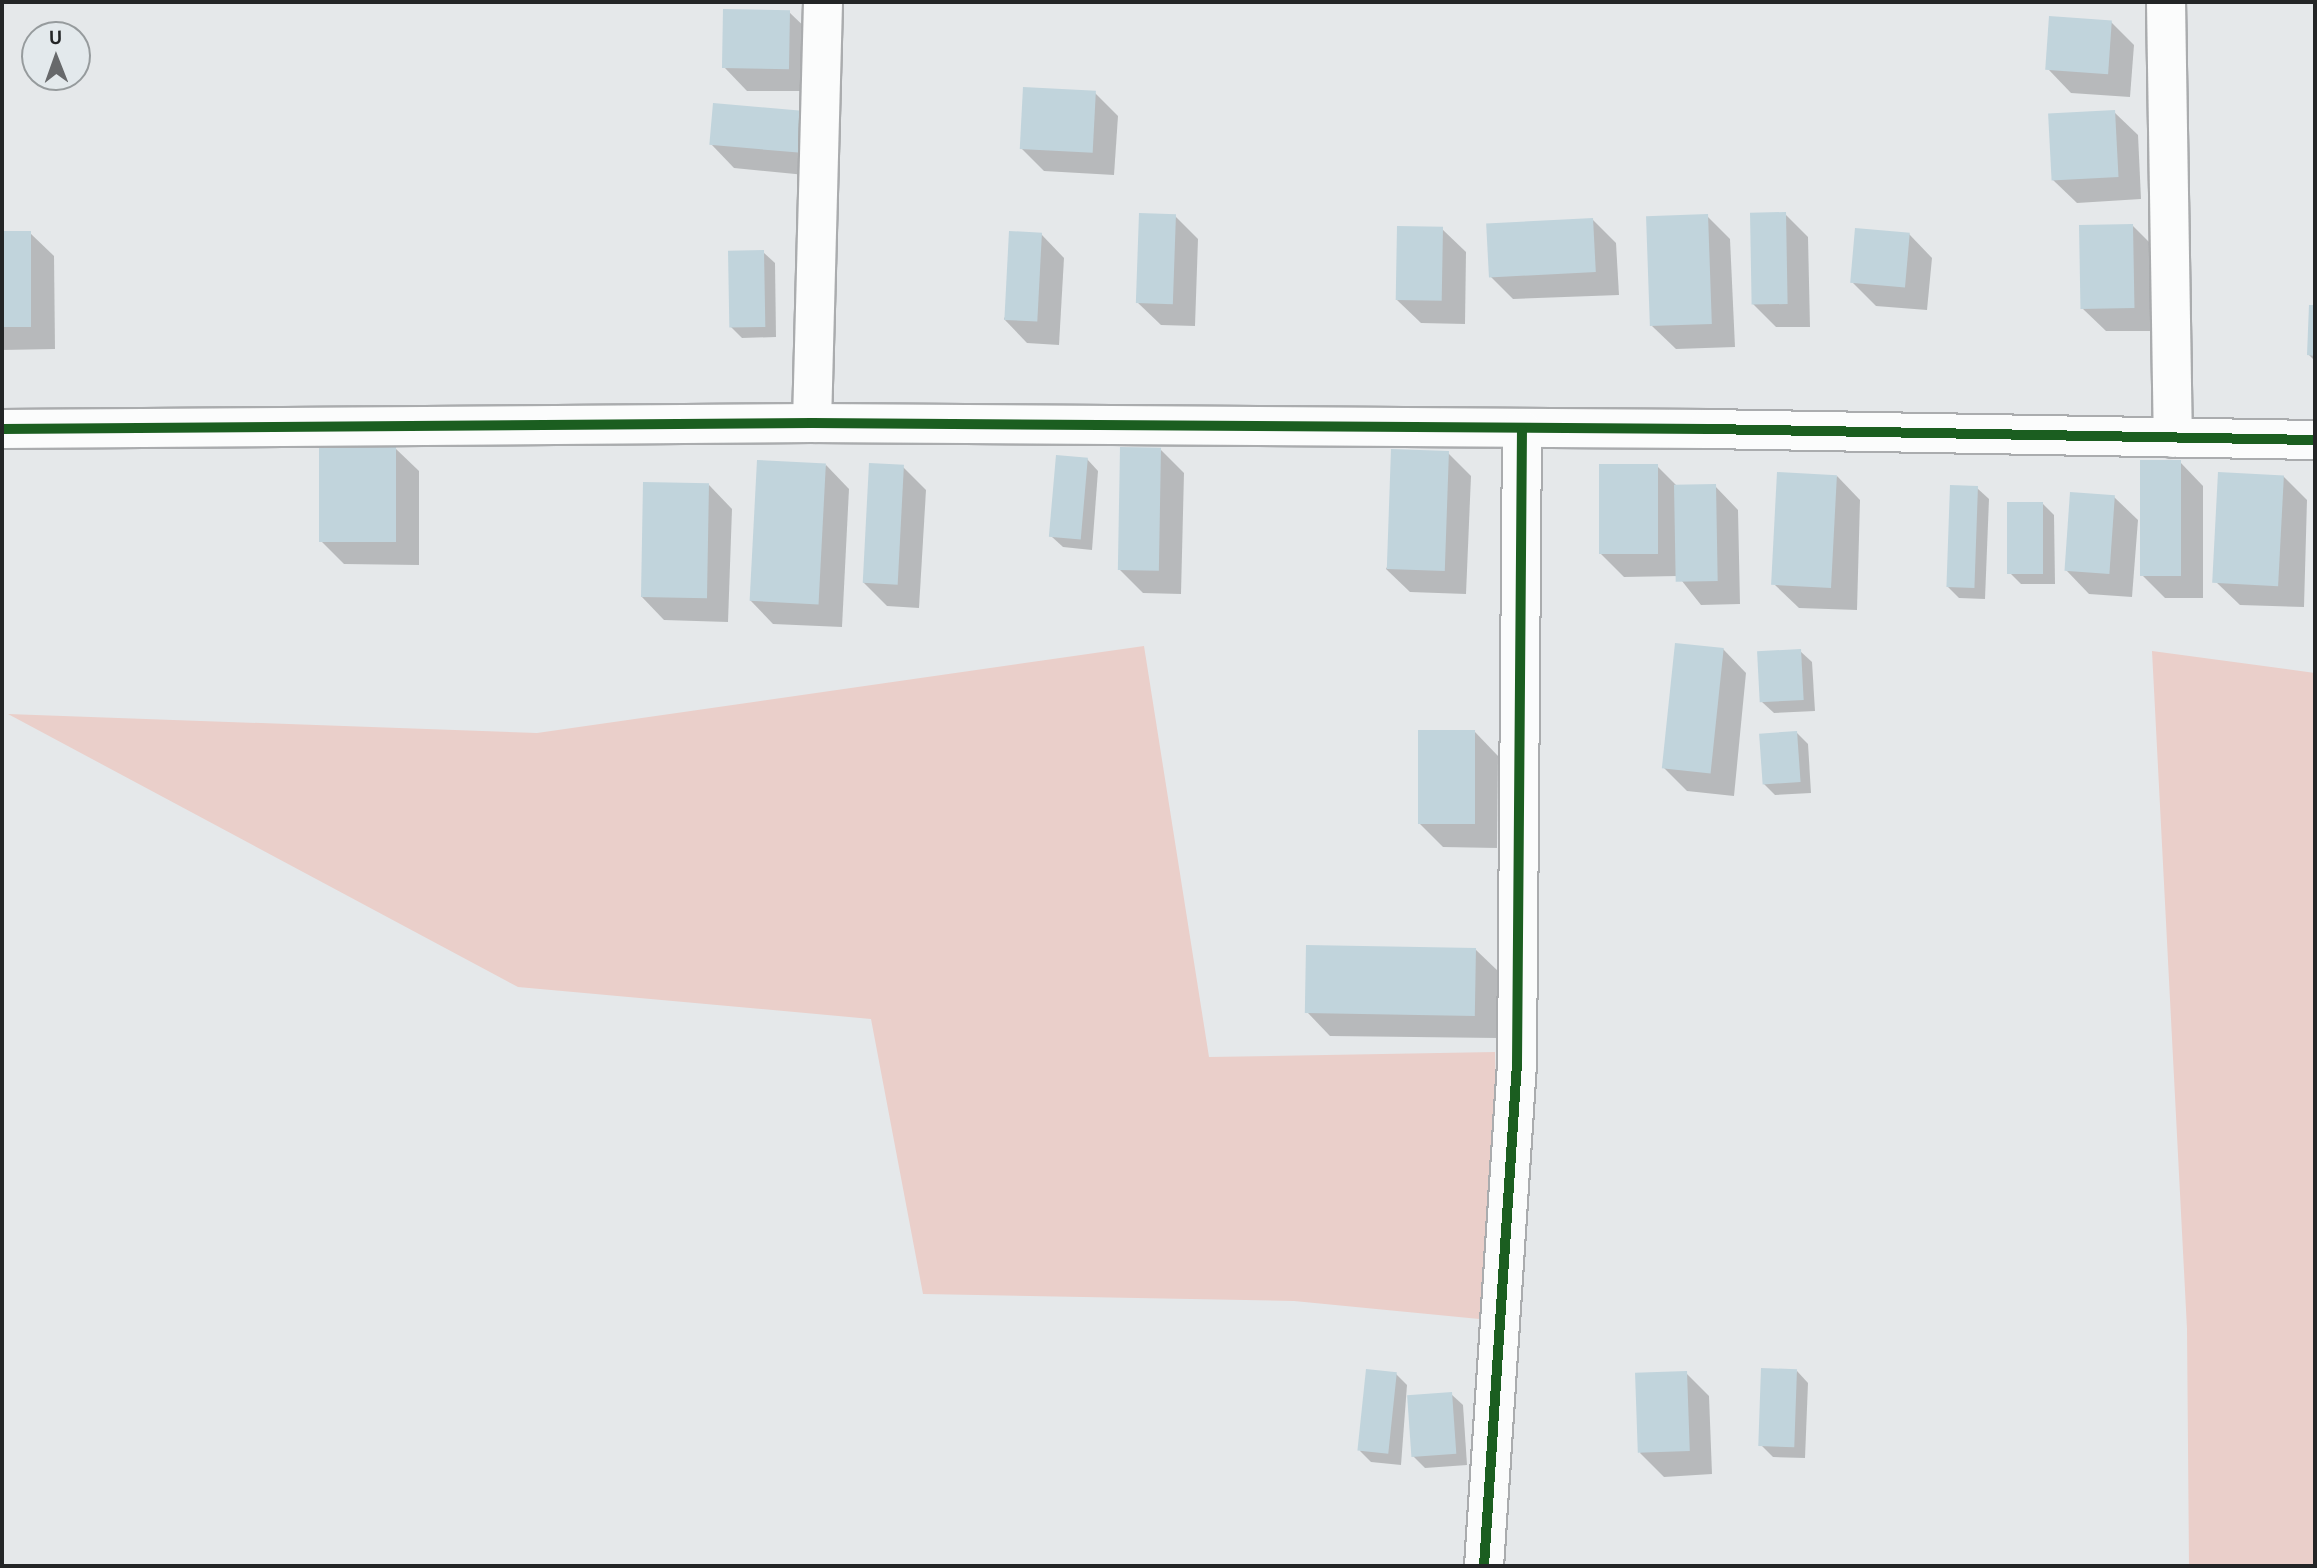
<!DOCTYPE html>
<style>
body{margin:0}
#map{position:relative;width:2317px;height:1568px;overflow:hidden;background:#e5e8ea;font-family:Ubuntu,sans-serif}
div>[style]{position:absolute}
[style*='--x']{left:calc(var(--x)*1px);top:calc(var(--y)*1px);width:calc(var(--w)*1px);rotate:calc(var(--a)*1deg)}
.green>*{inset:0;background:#eacfca}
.shadow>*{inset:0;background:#0003}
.building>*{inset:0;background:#c1d4dc;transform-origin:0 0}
.roads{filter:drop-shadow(2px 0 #aaacae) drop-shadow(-2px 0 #aaacae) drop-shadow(0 2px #aaacae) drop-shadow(0 -2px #aaacae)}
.minor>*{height:38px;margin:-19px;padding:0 19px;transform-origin:19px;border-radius:19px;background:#fbfcfc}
.cycleway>*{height:10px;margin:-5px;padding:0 5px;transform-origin:5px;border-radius:5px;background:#1b5e20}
span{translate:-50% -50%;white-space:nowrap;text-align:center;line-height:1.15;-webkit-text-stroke:5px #e3e9ec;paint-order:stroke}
.frame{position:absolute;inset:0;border:4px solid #232526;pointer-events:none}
.north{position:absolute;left:21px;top:21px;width:70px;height:70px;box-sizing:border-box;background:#e3e9ec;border:2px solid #969b9d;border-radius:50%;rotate:359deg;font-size:19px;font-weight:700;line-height:28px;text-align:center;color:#232526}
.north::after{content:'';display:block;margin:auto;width:24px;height:32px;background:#67696b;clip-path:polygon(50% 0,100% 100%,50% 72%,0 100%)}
</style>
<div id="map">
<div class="green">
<i style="clip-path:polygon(1144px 646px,1209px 1057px,1495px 1052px,1500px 1321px,1294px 1301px,923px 1294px,871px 1019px,518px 987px,8px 714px,537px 733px)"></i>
<i style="clip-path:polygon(2152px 651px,2315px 673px,2315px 1566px,2189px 1566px,2187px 1329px)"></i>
</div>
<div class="shadow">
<i style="clip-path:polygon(789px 12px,813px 35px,812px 91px,747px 91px,724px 67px)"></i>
<i style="clip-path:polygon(2111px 22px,2134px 45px,2130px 97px,2071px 93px,2048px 69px)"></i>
<i style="clip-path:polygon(1095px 93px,1118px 116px,1114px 175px,1044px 171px,1021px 148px)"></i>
<i style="clip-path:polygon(2114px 112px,2138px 135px,2141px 199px,2077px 203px,2053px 180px)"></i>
<i style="clip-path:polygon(807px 114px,826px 177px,734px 168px,711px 144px)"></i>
<i style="clip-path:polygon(1785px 214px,1808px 237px,1810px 327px,1776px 327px,1753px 304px)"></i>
<i style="clip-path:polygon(1175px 216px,1198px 239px,1195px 326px,1161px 325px,1137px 302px)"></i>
<i style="clip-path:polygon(1707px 216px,1730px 239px,1735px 347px,1676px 349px,1652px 326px)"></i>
<i style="clip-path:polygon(1593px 220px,1616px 243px,1619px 295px,1513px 299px,1489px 275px)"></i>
<i style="clip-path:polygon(2132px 225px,2156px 249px,2157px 331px,2106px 331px,2082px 308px)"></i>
<i style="clip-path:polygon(1442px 229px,1466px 252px,1465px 324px,1421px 323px,1397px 300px)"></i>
<i style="clip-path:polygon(2px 233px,30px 233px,54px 256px,55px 349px,2px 350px)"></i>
<i style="clip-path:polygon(1041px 234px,1064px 258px,1059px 345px,1027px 343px,1004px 319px)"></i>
<i style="clip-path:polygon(1909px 234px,1932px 258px,1927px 310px,1876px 306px,1853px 283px)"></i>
<i style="clip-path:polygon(763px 252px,775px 263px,776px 337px,742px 338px,731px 327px)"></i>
<i style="clip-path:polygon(2311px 307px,2315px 307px,2315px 361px,2309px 355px)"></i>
<i style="clip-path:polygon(395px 448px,419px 471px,419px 565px,344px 564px,321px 541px)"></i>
<i style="clip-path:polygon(1161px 450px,1184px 473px,1181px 594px,1143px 593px,1119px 569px)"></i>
<i style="clip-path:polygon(1448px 453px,1471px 476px,1466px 594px,1410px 592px,1386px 569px)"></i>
<i style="clip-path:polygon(1087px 459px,1098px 471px,1092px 550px,1063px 547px,1051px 536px)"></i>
<i style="clip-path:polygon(2180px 462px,2203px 486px,2203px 598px,2165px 598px,2142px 575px)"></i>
<i style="clip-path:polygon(826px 465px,849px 489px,842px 627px,773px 624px,750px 600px)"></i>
<i style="clip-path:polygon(1657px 466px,1678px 487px,1715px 486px,1738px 510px,1740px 604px,1701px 605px,1678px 576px,1624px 577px,1600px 553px)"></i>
<i style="clip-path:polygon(903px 467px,926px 490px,919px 608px,887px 606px,863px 582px)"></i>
<i style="clip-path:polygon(1837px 476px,1860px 500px,1857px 610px,1799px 608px,1775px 585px)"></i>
<i style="clip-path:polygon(2283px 476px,2307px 500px,2304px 607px,2240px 605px,2216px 582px)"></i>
<i style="clip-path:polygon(709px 485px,732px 509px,728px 622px,664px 620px,641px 596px)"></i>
<i style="clip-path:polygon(1977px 488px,1989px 499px,1985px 599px,1959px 598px,1948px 587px)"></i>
<i style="clip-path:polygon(2114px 497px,2138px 520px,2132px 597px,2089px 594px,2066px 570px)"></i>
<i style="clip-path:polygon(2042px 503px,2054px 515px,2055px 584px,2021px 584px,2010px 573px)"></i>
<i style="clip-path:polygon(1723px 649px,1746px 673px,1734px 796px,1687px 791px,1664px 768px)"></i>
<i style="clip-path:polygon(1800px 651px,1812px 662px,1815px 711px,1774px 713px,1762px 702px)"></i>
<i style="clip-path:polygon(1475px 732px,1498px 756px,1497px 848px,1443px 847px,1419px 823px)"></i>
<i style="clip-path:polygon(1797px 733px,1808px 744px,1811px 793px,1775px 795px,1764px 784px)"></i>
<i style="clip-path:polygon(1475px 949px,1499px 972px,1497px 1038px,1330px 1036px,1307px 1012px)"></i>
<i style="clip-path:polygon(1797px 1371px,1808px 1383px,1805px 1458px,1773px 1457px,1761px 1445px)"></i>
<i style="clip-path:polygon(1686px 1373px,1709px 1396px,1712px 1474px,1664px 1477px,1640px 1453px)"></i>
<i style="clip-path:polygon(1396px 1374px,1407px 1385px,1401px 1465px,1371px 1462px,1360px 1451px)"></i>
<i style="clip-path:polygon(1451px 1394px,1463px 1405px,1467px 1465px,1425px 1468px,1413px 1456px)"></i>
</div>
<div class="building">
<i style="left:723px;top:9px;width:67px;height:59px;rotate:1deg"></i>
<i style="left:2049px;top:16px;width:63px;height:54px;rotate:4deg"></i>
<i style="left:1023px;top:87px;width:73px;height:62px;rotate:3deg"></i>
<i style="left:713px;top:103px;width:95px;height:42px;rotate:5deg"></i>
<i style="left:2115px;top:110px;width:67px;height:67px;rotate:87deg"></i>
<i style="left:1786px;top:212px;width:92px;height:36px;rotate:89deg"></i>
<i style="left:1139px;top:213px;width:37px;height:90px;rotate:2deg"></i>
<i style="left:1708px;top:214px;width:110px;height:62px;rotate:88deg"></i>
<i style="left:1593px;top:218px;width:54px;height:107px;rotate:87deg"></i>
<i style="left:2133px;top:224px;width:84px;height:54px;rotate:89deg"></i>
<i style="left:1397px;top:226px;width:46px;height:74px;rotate:1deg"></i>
<i style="left:1855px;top:228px;width:55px;height:55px;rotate:5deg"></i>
<i style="left:2px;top:231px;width:29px;height:96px"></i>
<i style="left:1009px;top:231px;width:33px;height:89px;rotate:3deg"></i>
<i style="left:764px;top:250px;width:77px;height:36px;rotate:89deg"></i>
<i style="clip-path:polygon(2309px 305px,2315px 305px,2315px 356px,2307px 355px)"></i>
<i style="left:396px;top:446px;width:96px;height:77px;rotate:90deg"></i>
<i style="left:1120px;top:447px;width:41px;height:123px;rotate:1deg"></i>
<i style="left:1391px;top:449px;width:58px;height:120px;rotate:2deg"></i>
<i style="left:1056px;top:455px;width:32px;height:82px;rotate:5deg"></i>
<i style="left:757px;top:460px;width:69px;height:141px;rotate:3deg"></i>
<i style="left:2140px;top:460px;width:41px;height:116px"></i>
<i style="left:869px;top:463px;width:35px;height:120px;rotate:3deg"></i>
<i style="left:1599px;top:464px;width:59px;height:90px"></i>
<i style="left:1777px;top:472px;width:60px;height:113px;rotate:3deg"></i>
<i style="left:2218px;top:472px;width:66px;height:111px;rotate:3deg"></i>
<i style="left:643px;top:482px;width:66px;height:115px;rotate:1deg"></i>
<i style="left:1716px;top:484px;width:97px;height:42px;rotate:89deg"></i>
<i style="left:1950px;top:485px;width:28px;height:102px;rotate:2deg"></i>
<i style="left:2070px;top:492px;width:45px;height:79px;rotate:4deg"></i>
<i style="left:2007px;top:502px;width:36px;height:72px"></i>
<i style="left:1675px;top:643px;width:49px;height:126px;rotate:6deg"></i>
<i style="left:1801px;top:649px;width:51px;height:44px;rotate:87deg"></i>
<i style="left:1418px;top:730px;width:57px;height:94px"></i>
<i style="left:1797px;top:731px;width:51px;height:38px;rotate:86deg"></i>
<i style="left:1306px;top:945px;width:170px;height:68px;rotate:1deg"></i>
<i style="left:1761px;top:1368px;width:36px;height:78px;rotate:2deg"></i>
<i style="left:1366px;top:1369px;width:31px;height:82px;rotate:6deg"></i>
<i style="left:1687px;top:1371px;width:80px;height:52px;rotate:88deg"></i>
<i style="left:1452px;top:1392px;width:62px;height:45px;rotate:86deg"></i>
</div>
<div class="roads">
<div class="minor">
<i style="--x:2166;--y:2;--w:436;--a:89.1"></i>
<i style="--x:812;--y:423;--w:421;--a:-88.5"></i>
<i style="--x:2;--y:429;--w:810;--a:-0.42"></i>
<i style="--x:812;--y:423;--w:896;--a:0.38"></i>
<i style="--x:1708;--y:429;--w:607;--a:1.04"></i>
<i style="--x:1484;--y:1566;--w:503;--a:-86.24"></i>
<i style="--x:1517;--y:1064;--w:634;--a:-89.55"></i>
</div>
</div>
<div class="cycleway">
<i style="--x:2;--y:429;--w:810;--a:-0.42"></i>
<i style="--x:812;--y:423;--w:896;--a:0.38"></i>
<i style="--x:1708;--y:429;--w:607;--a:1.04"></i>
<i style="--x:1484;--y:1566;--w:503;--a:-86.24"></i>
<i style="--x:1517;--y:1064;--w:634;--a:-89.55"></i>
</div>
<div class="frame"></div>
<div class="north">U</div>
</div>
